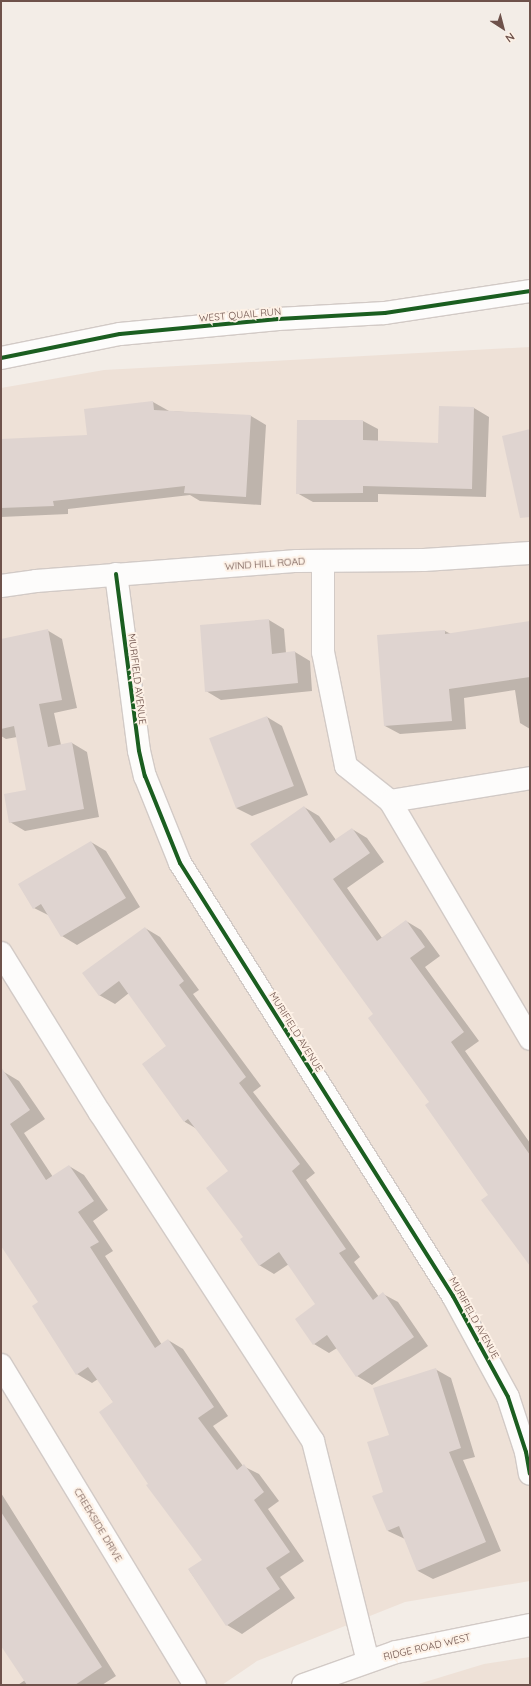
<!DOCTYPE html>
<style>
body{margin:0}
#map{position:relative;width:531px;height:1686px;overflow:hidden;background:#f3ede7;font-family:Quicksand,sans-serif}
div>[style]{position:absolute}
[style*='--x']{left:calc(var(--x)*1px);top:calc(var(--y)*1px);width:calc(var(--w)*1px);rotate:calc(var(--a)*1deg)}
.residential>*{inset:0;background:#eee1d7}
.shadow>*{inset:0;background:#0003}
.building>*{inset:0;background:#dfd4d0;transform-origin:0 0}
.roads{filter:drop-shadow(1px 0 #d2cac6) drop-shadow(-1px 0 #d2cac6) drop-shadow(0 1px #d2cac6) drop-shadow(0 -1px #d2cac6)}
.minor>*{height:22px;margin:-11px;padding:0 11px;transform-origin:11px;border-radius:11px;background:#fdfcfb}
.cycleway>*{height:4px;margin:-2px;padding:0 2px;transform-origin:2px;border-radius:2px;background:#1b5e20}
span{translate:-50% -50%;white-space:nowrap;text-align:center;line-height:1.15;-webkit-text-stroke:4px #fdf1e6;paint-order:stroke}
.street-label{font-size:10px;color:#6e524b}
.frame{position:absolute;inset:0;border:2px solid #6e524b;pointer-events:none}
.north{position:absolute;left:483px;top:8px;width:40px;height:40px;-webkit-text-stroke:3px #fdf1e6;paint-order:stroke;rotate:144deg;font-size:11px;font-weight:700;line-height:16px;text-align:center;color:#6e524b}
.north::after{content:'';display:block;margin:auto;width:14px;height:18px;background:#6e524b;clip-path:polygon(50% 0,100% 100%,50% 72%,0 100%)}
</style>
<div id="map">
<div class="residential">
<i style="clip-path:polygon(530px 347px,530px 1581px,405px 1602px,257px 1661px,222px 1685px,1px 1685px,1px 388px,104px 370px)"></i>
<i style="clip-path:polygon(530px 1657px,530px 1685px,415px 1685px,484px 1664px)"></i>
</div>
<div class="shadow">
<i style="clip-path:polygon(153px 402px,169px 411px,251px 416px,266px 425px,261px 505px,200px 501px,190px 495px,68px 509px,68px 514px,1px 517px,1px 440px,88px 436px)"></i>
<i style="clip-path:polygon(474px 408px,489px 417px,486px 497px,378px 494px,378px 502px,313px 502px,297px 493px,363px 421px,378px 429px,378px 442px,439px 444px)"></i>
<i style="clip-path:polygon(269px 620px,284px 629px,286px 653px,295px 652px,310px 661px,312px 691px,221px 700px,206px 691px)"></i>
<i style="clip-path:polygon(530px 622px,530px 729px,520px 723px,515px 690px,464px 698px,466px 729px,400px 734px,385px 726px,445px 631px,451px 634px)"></i>
<i style="clip-path:polygon(47px 630px,62px 639px,77px 708px,54px 713px,61px 745px,72px 743px,87px 752px,99px 817px,25px 831px,10px 822px,27px 790px,17px 737px,6px 739px,1px 736px,1px 640px)"></i>
<i style="clip-path:polygon(267px 717px,282px 726px,308px 795px,252px 816px,236px 808px)"></i>
<i style="clip-path:polygon(304px 807px,319px 816px,336px 840px,352px 829px,367px 838px,384px 862px,347px 888px,382px 938px,406px 921px,421px 930px,440px 956px,425px 967px,479px 1041px,465px 1051px,530px 1143px,530px 1265px,490px 1195px,374px 1014px)"></i>
<i style="clip-path:polygon(91px 842px,106px 851px,140px 907px,77px 945px,62px 936px,50px 916px,34px 908px)"></i>
<i style="clip-path:polygon(145px 928px,160px 937px,199px 990px,193px 994px,261px 1086px,253px 1092px,315px 1173px,306px 1180px,360px 1257px,354px 1262px,379px 1297px,383px 1294px,398px 1302px,428px 1346px,372px 1385px,357px 1376px,337px 1348px,329px 1353px,314px 1344px,317px 1305px,289px 1264px,274px 1274px,259px 1265px,245px 1237px,229px 1171px,197px 1129px,185px 1122px,143px 1064px,167px 1046px,129px 993px,115px 1004px,99px 995px)"></i>
<i style="clip-path:polygon(4px 1072px,19px 1081px,45px 1119px,24px 1133px,53px 1177px,69px 1166px,84px 1175px,108px 1210px,93px 1221px,113px 1251px,105px 1256px,162px 1345px,168px 1340px,183px 1349px,228px 1416px,213px 1426px,243px 1466px,259px 1474px,279px 1501px,268px 1509px,304px 1561px,280px 1577px,295px 1598px,242px 1634px,227px 1625px,189px 1570px,203px 1560px,150px 1484px,114px 1403px,98px 1379px,92px 1383px,77px 1374px,40px 1302px,1px 1242px,1px 1074px)"></i>
<i style="clip-path:polygon(435px 1369px,451px 1378px,475px 1457px,463px 1460px,501px 1551px,433px 1579px,418px 1571px,405px 1539px,388px 1531px,384px 1493px,390px 1436px)"></i>
<i style="clip-path:polygon(1px 1493px,116px 1676px,102px 1685px,18px 1685px,25px 1680px,1px 1644px)"></i>
</div>
<div class="building">
<i style="clip-path:polygon(153px 401px,154px 410px,251px 415px,246px 497px,184px 493px,185px 486px,53px 501px,54px 506px,1px 508px,1px 439px,87px 435px,84px 409px)"></i>
<i style="clip-path:polygon(439px 406px,474px 407px,472px 489px,363px 486px,363px 493px,296px 494px,297px 420px,363px 420px,363px 440px,438px 443px)"></i>
<i style="clip-path:polygon(530px 429px,530px 517px,520px 518px,502px 436px)"></i>
<i style="clip-path:polygon(269px 619px,272px 654px,295px 651px,298px 683px,205px 692px,200px 625px)"></i>
<i style="clip-path:polygon(530px 621px,530px 677px,449px 689px,452px 721px,384px 726px,377px 635px,445px 630px,445px 634px)"></i>
<i style="clip-path:polygon(48px 629px,62px 700px,39px 704px,48px 747px,72px 742px,84px 809px,9px 823px,4px 794px,26px 790px,14px 726px,1px 729px,1px 639px)"></i>
<i style="left:267px;top:716px;width:75px;height:62px;rotate:69deg"></i>
<i style="clip-path:polygon(304px 806px,330px 843px,352px 828px,370px 853px,333px 879px,377px 941px,406px 920px,425px 947px,410px 958px,464px 1032px,451px 1042px,530px 1155px,530px 1266px,481px 1200px,488px 1195px,425px 1105px,429px 1102px,368px 1018px,373px 1014px,250px 844px)"></i>
<i style="clip-path:polygon(91px 841px,126px 898px,61px 937px,41px 904px,33px 909px,18px 884px)"></i>
<i style="clip-path:polygon(145px 927px,184px 981px,179px 985px,246px 1077px,239px 1083px,300px 1164px,292px 1171px,346px 1249px,339px 1253px,373px 1300px,383px 1292px,414px 1337px,356px 1377px,327px 1335px,313px 1345px,295px 1319px,315px 1304px,279px 1252px,259px 1266px,240px 1239px,243px 1237px,206px 1188px,228px 1171px,188px 1119px,184px 1122px,142px 1064px,166px 1046px,119px 981px,99px 996px,82px 973px)"></i>
<i style="clip-path:polygon(1px 1067px,30px 1110px,10px 1124px,46px 1180px,69px 1165px,94px 1201px,78px 1212px,99px 1242px,90px 1247px,155px 1348px,168px 1339px,214px 1407px,198px 1418px,237px 1470px,244px 1464px,264px 1492px,254px 1500px,290px 1552px,266px 1568px,280px 1589px,226px 1626px,188px 1569px,202px 1560px,146px 1485px,148px 1484px,99px 1412px,113px 1402px,88px 1367px,76px 1375px,32px 1306px,38px 1302px,1px 1246px)"></i>
<i style="clip-path:polygon(436px 1368px,461px 1448px,449px 1452px,486px 1542px,417px 1571px,399px 1526px,387px 1531px,372px 1496px,383px 1492px,367px 1442px,389px 1435px,373px 1388px)"></i>
<i style="clip-path:polygon(1px 1512px,102px 1667px,75px 1685px,27px 1685px,1px 1646px)"></i>
</div>
<div class="roads">
<div class="minor">
<i style="--x:1;--y:358;--w:121;--a:-11.4"></i>
<i style="--x:120;--y:334;--w:159;--a:-5.4"></i>
<i style="--x:278;--y:319;--w:107;--a:-3.2"></i>
<i style="--x:385;--y:313;--w:147;--a:-8.6"></i>
<i style="--x:323;--y:561;--w:91;--a:90"></i>
<i style="--x:323;--y:652;--w:116;--a:78.6"></i>
<i style="--x:346;--y:766;--w:56;--a:38.5"></i>
<i style="--x:390;--y:801;--w:142;--a:-9.3"></i>
<i style="--x:116;--y:574;--w:178;--a:82.6"></i>
<i style="--x:139;--y:751;--w:26;--a:77"></i>
<i style="--x:145;--y:776;--w:94;--a:68.1"></i>
<i style="--x:180;--y:863;--w:512;--a:57.77"></i>
<i style="--x:453;--y:1296;--w:115;--a:61.4"></i>
<i style="--x:508;--y:1397;--w:58;--a:71.9"></i>
<i style="--x:526;--y:1452;--w:22;--a:80"></i>
<i style="--x:1;--y:586;--w:35;--a:-8"></i>
<i style="--x:36;--y:581;--w:262;--a:-4.4"></i>
<i style="--x:297;--y:561;--w:127;--a:-0.5"></i>
<i style="--x:424;--y:560;--w:106;--a:-3.8"></i>
<i style="--x:390;--y:801;--w:276;--a:59.5"></i>
<i style="--x:1;--y:953;--w:188;--a:58.3"></i>
<i style="--x:100;--y:1113;--w:391;--a:57"></i>
<i style="--x:313;--y:1441;--w:227;--a:76"></i>
<i style="--x:1;--y:1365;--w:374;--a:58.8"></i>
<i style="--x:303;--y:1685;--w:99;--a:-19.5"></i>
<i style="--x:396;--y:1652;--w:137;--a:-11.4"></i>
</div>
</div>
<div class="cycleway">
<i style="--x:1;--y:358;--w:121;--a:-11.4"></i>
<i style="--x:120;--y:334;--w:159;--a:-5.4"></i>
<i style="--x:278;--y:319;--w:107;--a:-3.2"></i>
<i style="--x:385;--y:313;--w:147;--a:-8.6"></i>
<i style="--x:116;--y:574;--w:178;--a:82.6"></i>
<i style="--x:139;--y:751;--w:26;--a:77"></i>
<i style="--x:145;--y:776;--w:94;--a:68.1"></i>
<i style="--x:180;--y:863;--w:512;--a:57.77"></i>
<i style="--x:453;--y:1296;--w:115;--a:61.4"></i>
<i style="--x:508;--y:1397;--w:58;--a:71.9"></i>
<i style="--x:526;--y:1452;--w:22;--a:80"></i>
</div>
<div class="street-label">
<span style="left:240px;top:315px;rotate:-5deg">WEST QUAIL RUN</span>
<span style="left:265px;top:564px;rotate:-4deg">WIND HILL ROAD</span>
<span style="left:137px;top:679px;rotate:83deg">MURIFIELD AVENUE</span>
<span style="left:296px;top:1032px;rotate:58deg">MURIFIELD AVENUE</span>
<span style="left:474px;top:1318px;rotate:61deg">MURIFIELD AVENUE</span>
<span style="left:98px;top:1525px;rotate:59deg">CREEKSIDE DRIVE</span>
<span style="left:427px;top:1647px;rotate:-13deg">RIDGE ROAD WEST</span>
</div>
<div class="frame"></div>
<div class="north">N</div>
</div>
